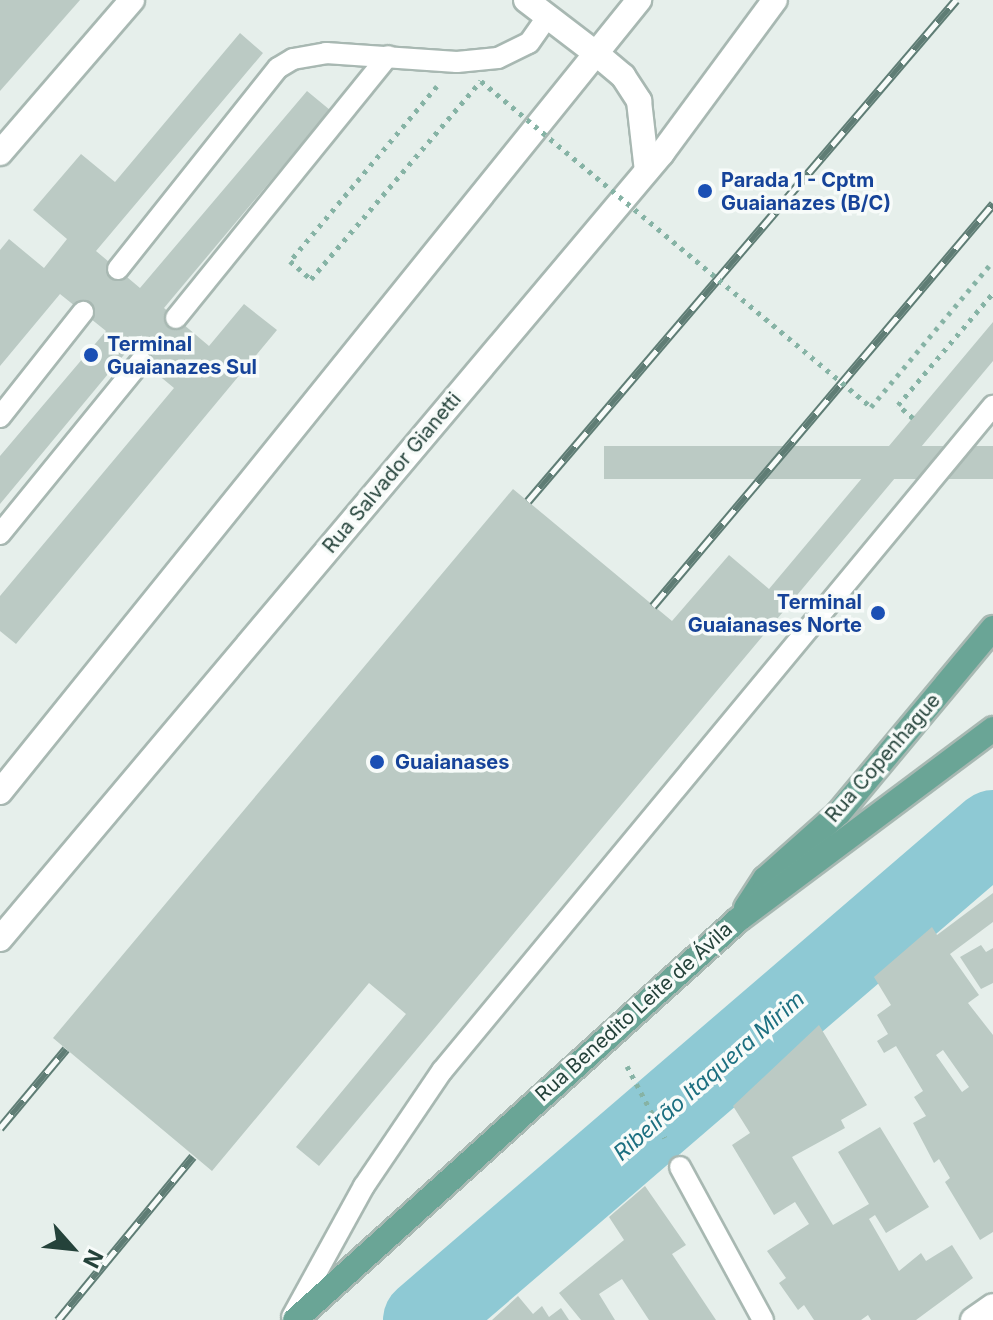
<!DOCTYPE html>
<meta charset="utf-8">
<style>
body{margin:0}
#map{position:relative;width:993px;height:1320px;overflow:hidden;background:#e6efeb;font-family:Inter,sans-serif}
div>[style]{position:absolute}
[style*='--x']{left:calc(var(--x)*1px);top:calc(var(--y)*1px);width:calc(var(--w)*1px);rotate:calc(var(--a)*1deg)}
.river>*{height:82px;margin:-41px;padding:0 41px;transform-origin:41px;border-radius:41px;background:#8ec9d4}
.building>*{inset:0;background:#bbcac4;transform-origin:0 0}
.path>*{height:5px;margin-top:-2.5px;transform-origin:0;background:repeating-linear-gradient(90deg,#86b3a5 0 4px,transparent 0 10px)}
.roads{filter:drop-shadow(2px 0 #a8b8b2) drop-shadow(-2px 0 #a8b8b2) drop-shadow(0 2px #a8b8b2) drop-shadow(0 -2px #a8b8b2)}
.service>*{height:20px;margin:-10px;padding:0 10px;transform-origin:10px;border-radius:10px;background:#fff}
.minor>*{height:24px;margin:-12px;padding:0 12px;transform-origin:12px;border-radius:12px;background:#fff}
.secondary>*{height:24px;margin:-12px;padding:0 12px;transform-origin:12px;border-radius:12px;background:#fff}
.primary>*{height:24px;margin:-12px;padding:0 12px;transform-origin:12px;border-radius:12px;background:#6aa596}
.rail>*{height:9px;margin-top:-4.5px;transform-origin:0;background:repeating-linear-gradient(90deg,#f7fbf9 0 18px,#5f7d75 0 36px);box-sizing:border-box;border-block:2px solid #5f7d75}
.path-bridge>*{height:5px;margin-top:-2.5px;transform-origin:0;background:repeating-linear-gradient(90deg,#86b3a5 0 4px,transparent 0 10px)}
.dots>*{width:22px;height:22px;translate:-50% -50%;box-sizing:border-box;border:4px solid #f7fbf9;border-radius:50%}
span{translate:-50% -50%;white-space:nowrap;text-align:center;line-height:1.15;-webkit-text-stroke:7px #f7fbf9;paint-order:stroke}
.transit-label{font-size:20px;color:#164399;font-weight:700}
.left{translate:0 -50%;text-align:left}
.right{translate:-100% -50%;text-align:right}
.street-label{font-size:20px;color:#24423a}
.water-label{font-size:22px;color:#1c6f80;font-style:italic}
.north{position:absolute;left:32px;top:1208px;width:80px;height:80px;-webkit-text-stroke:6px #f7fbf9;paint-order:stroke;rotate:117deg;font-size:22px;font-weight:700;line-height:32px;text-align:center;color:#24423a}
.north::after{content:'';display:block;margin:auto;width:28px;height:36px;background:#24423a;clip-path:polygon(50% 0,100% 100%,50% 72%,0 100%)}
</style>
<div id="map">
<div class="river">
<i style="--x:424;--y:1320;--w:750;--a:-40.68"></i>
</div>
<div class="building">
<i style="clip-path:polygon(0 0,80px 0,0 91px)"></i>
<i style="clip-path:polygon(240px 33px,263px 53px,96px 251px,140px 288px,307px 91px,330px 110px,164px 308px,209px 346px,244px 304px,277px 330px,16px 644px,0 631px,0 596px,174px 388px,128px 350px,0 504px,0 456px,106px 331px,60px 294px,0 366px,0 250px,9px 239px,44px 268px,67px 239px,33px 210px,81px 154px,115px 182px)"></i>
<i style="clip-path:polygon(993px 322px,993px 361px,319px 1166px,296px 1147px,406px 1014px,369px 983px,212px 1171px,53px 1038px,513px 489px,672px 621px,729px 555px,769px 589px)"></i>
<i style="left:993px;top:446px;width:33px;height:389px;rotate:90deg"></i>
<i style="clip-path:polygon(evenodd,993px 893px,993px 922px,950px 954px,979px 995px,968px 1003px,993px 1035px,993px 1232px,980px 1240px,945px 1182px,950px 1178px,939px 1159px,934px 1163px,913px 1123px,926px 1116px,914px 1097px,923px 1091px,896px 1046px,884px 1053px,877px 1041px,888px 1034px,877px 1015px,891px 1005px,874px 977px,932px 927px,937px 935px,993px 893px,943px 1050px,969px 1087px,962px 1092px,936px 1055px,943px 1050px)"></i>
<i style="clip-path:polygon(981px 945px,986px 952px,993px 948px,993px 983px,981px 989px,960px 957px)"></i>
<i style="clip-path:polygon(819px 1025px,867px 1105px,841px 1120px,845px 1128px,792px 1157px,833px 1225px,869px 1204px,838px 1152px,880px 1127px,929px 1207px,886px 1233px,875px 1215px,869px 1219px,899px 1271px,921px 1253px,926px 1261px,952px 1245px,973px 1278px,916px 1320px,871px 1320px,868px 1315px,861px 1320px,814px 1320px,804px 1305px,798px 1310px,779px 1283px,786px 1278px,767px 1251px,809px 1224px,795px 1202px,774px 1215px,732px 1145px,750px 1133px,733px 1106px)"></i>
<i style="clip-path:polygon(645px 1186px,686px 1245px,672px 1254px,716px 1320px,649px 1320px,622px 1279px,599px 1294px,615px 1320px,581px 1320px,559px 1293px,624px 1240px,609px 1217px)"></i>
<i style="clip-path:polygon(518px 1296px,533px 1314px,542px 1306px,549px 1317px,561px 1308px,569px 1320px,492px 1320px)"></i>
</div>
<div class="path">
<i style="--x:913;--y:418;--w:20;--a:-139"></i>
<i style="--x:898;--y:405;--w:147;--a:-49.7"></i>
<i style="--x:627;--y:1066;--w:81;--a:62.2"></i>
</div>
<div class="roads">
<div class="service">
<i style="--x:118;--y:269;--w:257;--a:-51.5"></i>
<i style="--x:278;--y:68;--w:17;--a:-31"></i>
<i style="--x:293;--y:59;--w:34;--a:-10"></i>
<i style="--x:326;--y:53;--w:131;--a:3.9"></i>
<i style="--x:457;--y:62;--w:41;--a:-5.6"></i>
<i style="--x:498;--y:58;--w:34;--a:-26"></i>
<i style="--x:529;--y:43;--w:33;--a:-55"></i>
<i style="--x:176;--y:318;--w:337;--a:-51"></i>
<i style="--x:0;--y:417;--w:134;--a:-51.7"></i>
<i style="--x:0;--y:534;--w:223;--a:-50.8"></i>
<i style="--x:680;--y:1167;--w:174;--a:61.5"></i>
<i style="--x:292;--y:1317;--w:149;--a:-61.2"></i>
<i style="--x:364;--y:1186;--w:139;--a:-55.9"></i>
<i style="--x:442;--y:1071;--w:864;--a:-50.36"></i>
</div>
<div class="minor">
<i style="--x:526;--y:0;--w:91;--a:37.4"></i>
<i style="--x:0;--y:153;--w:202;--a:-49.2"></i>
<i style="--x:973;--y:1320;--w:24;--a:-35"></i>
</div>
<div class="secondary">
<i style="--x:598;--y:55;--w:33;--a:40"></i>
<i style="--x:623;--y:76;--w:30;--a:57"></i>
<i style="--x:639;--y:101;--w:70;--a:83.5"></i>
<i style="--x:0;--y:792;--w:1018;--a:-51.1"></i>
<i style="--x:0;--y:939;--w:1028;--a:-49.89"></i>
<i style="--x:662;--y:153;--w:190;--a:-53.6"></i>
</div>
<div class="primary">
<i style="--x:746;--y:908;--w:35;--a:-57"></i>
<i style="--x:765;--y:879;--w:99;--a:-41.7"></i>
<i style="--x:839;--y:813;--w:241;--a:-50.2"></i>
<i style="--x:295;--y:1320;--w:597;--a:-42.08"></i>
<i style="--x:738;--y:920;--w:319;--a:-36.8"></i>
</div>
</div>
<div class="rail">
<i style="--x:528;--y:501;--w:659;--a:-49.49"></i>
<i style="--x:653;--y:606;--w:527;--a:-49.78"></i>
<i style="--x:0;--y:1128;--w:103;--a:-50.1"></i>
<i style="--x:58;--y:1320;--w:212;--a:-50.5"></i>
</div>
<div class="path-bridge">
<i style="--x:437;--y:86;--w:229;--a:130"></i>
<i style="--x:290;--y:261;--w:28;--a:41"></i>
<i style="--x:311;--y:279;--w:261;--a:-49.4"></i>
<i style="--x:481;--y:81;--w:508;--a:39.89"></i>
<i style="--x:871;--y:407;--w:190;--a:-50.1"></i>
</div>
<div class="dots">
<i style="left:705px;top:191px;background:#1a4fb4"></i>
<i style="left:91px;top:355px;background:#1a4fb4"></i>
<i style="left:878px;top:613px;background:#1a4fb4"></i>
<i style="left:377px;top:762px;background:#1a4fb4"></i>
</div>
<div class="transit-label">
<span class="left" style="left:721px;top:192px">Parada 1 - Cptm<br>Guaianazes (B/C)</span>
<span class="left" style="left:107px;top:356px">Terminal<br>Guaianazes Sul</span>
<span class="right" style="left:862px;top:614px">Terminal<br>Guaianases Norte</span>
<span class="left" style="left:395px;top:762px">Guaianases</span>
</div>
<div class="street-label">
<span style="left:392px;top:473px;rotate:-50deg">Rua Salvador Gianetti</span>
<span style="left:883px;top:758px;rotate:-49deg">Rua Copenhague</span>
<span style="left:634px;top:1012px;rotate:-42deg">Rua Benedito Leite de Ávila</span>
</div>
<div class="water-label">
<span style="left:709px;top:1076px;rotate:-41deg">Ribeirão Itaquera Mirim</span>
</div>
<div class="north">N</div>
</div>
